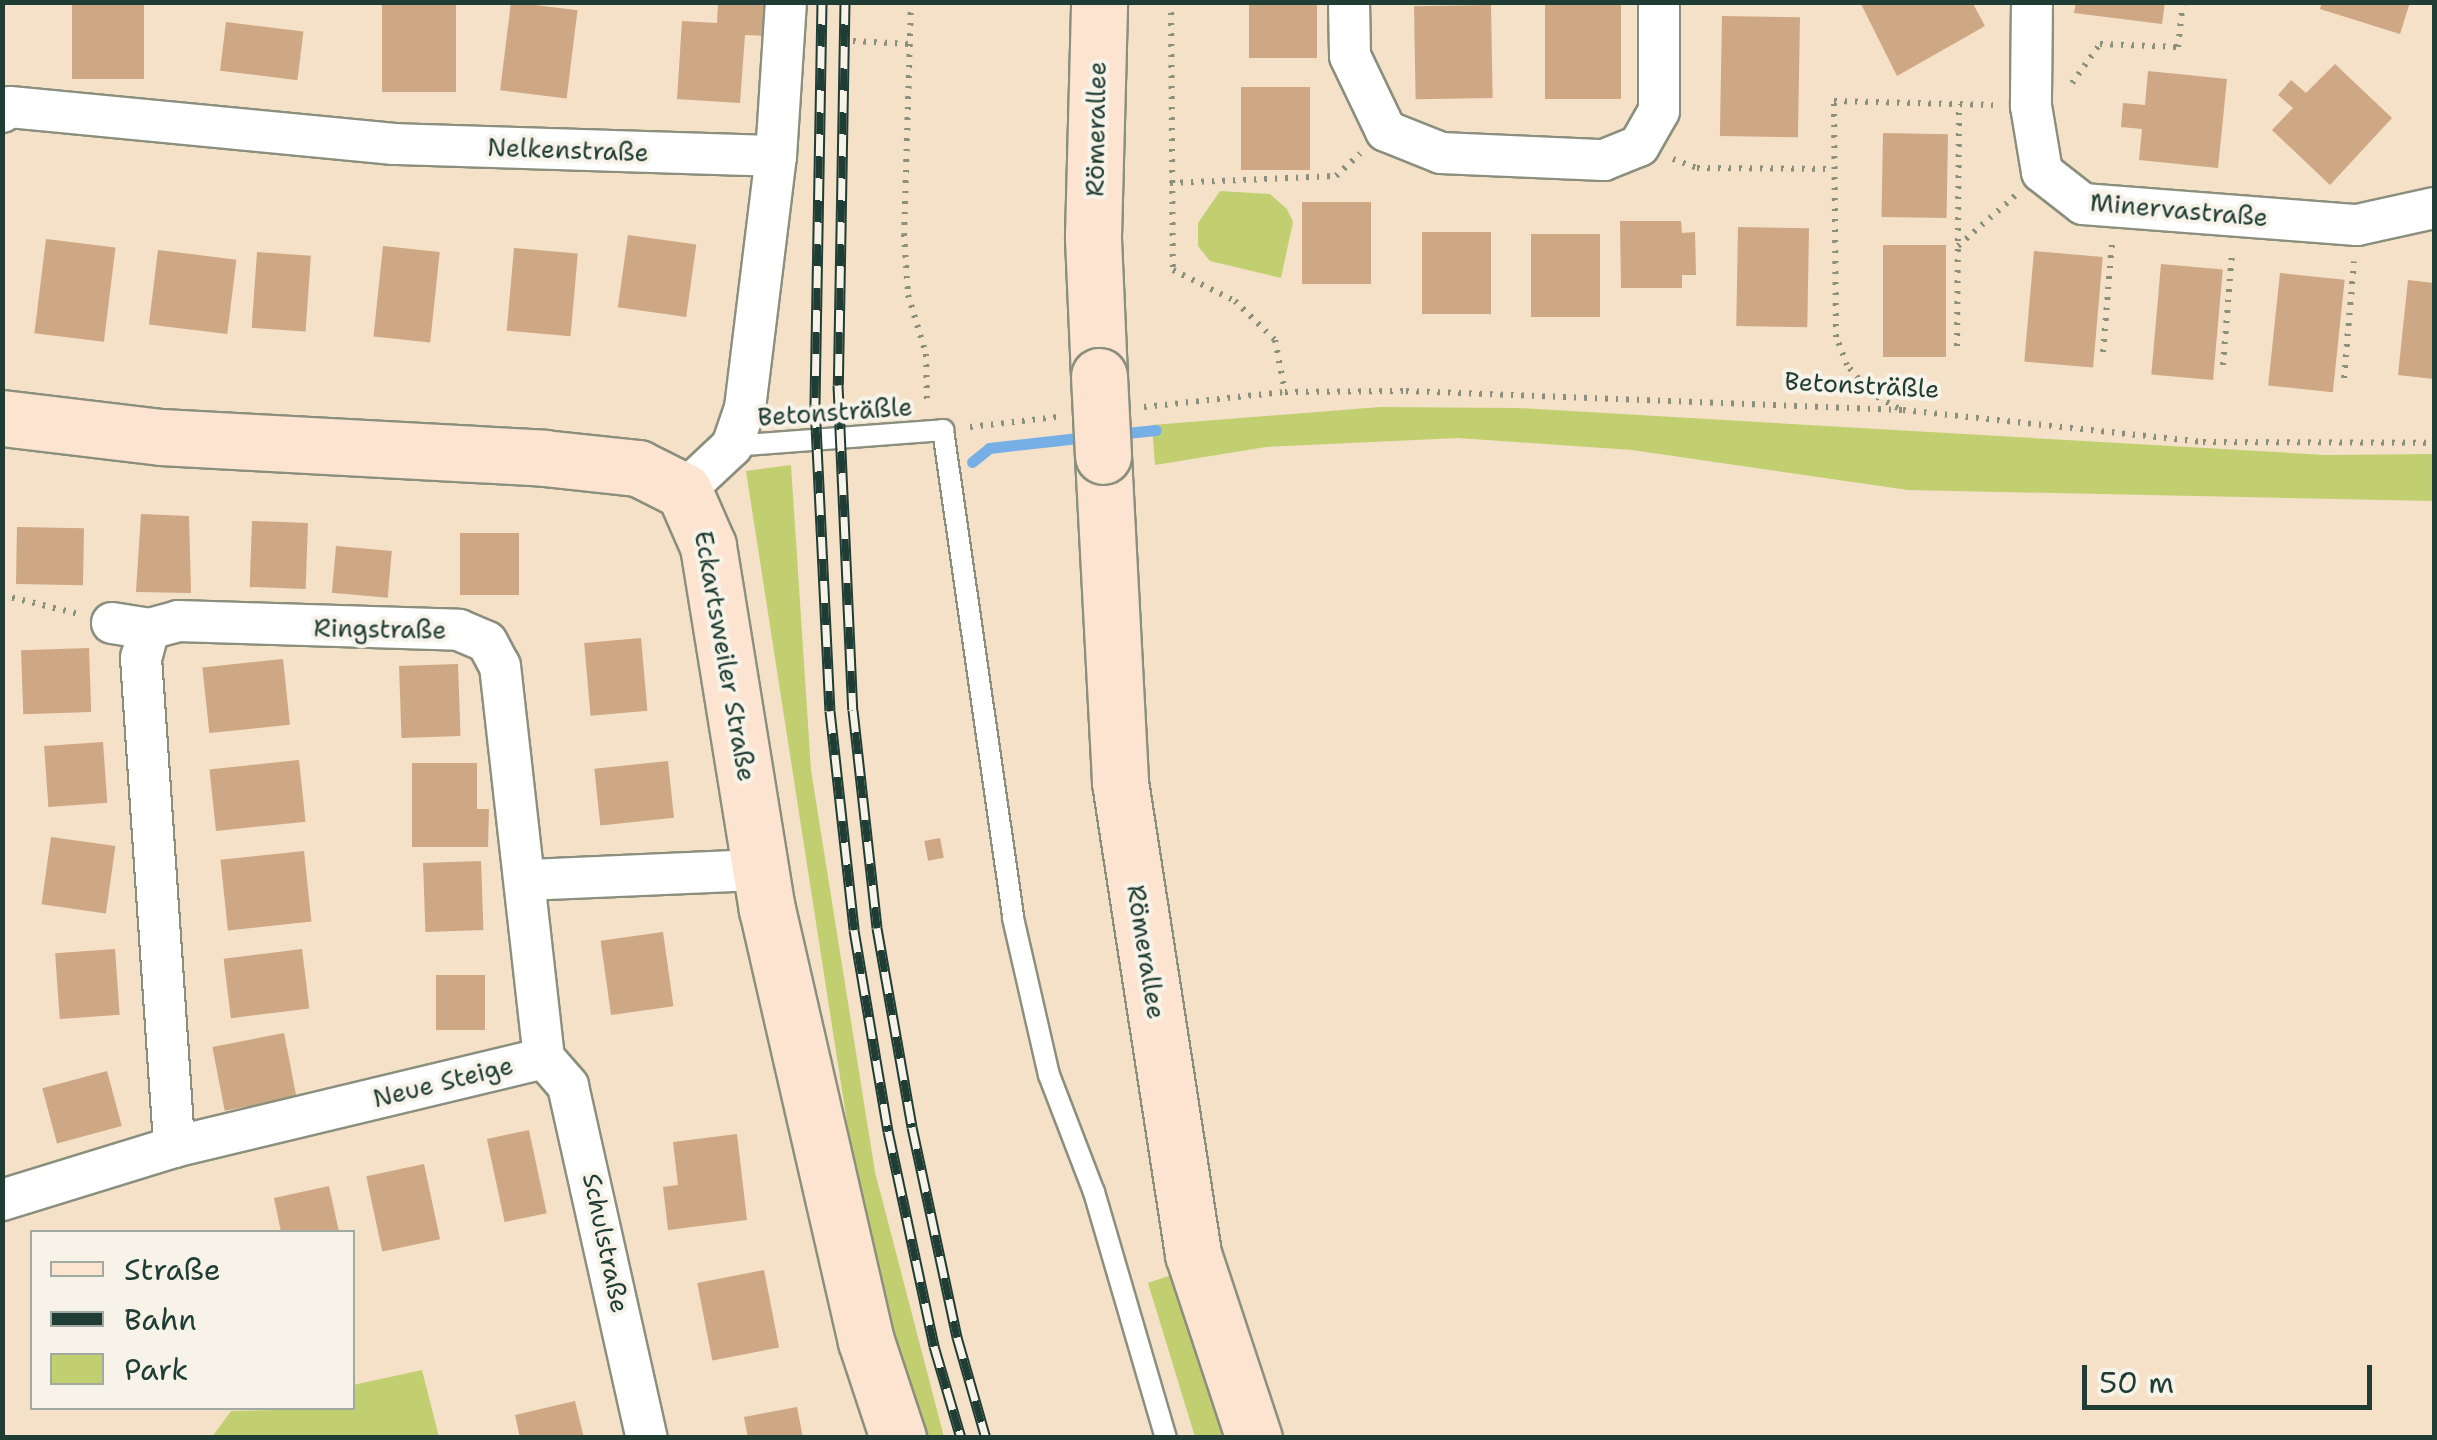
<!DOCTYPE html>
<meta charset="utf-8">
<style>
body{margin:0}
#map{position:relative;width:2437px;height:1440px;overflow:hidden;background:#f4e1c8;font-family:"Shantell Sans",sans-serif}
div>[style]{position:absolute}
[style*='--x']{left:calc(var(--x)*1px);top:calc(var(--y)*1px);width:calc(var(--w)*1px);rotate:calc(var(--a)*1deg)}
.green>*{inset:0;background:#c2cf71}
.stream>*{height:11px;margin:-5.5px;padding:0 5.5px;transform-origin:5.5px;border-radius:5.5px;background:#75afe6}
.building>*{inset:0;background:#cea784;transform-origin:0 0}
.path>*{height:6px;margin-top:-3px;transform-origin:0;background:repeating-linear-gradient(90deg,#8a8f7e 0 2.5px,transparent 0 10.5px)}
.roads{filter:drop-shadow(2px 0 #8a8f7e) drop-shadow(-2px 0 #8a8f7e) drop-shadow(0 2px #8a8f7e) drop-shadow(0 -2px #8a8f7e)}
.lane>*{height:20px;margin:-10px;padding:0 10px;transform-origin:10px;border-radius:10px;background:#fff}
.street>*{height:40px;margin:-20px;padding:0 20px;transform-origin:20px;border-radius:20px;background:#fff}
.secondary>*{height:55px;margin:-27.5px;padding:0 27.5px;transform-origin:27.5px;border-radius:27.5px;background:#fde4d1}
.rail>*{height:11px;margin-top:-5.5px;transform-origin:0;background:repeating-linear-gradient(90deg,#f7f3e8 0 22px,#1f3d34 0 44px);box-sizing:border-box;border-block:2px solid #1f3d34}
.bridges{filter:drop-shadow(2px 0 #8a8f7e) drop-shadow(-2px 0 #8a8f7e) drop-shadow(0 2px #8a8f7e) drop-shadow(0 -2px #8a8f7e)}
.secondary-bridge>*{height:55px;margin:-27.5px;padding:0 27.5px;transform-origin:27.5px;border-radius:27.5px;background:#fde4d1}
span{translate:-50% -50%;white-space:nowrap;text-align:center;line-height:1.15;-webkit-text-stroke:8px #f7f3e8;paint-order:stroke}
.street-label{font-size:25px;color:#1f3d34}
.frame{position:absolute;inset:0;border:5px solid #1f3d34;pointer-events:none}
.legend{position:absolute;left:30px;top:1230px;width:325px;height:180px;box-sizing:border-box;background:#f7f3e8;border:2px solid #a1aaa0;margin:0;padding:12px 18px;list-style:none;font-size:30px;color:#1f3d34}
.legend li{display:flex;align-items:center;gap:20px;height:50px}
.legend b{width:50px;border:2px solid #a1aaa0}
.scale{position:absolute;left:2082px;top:1365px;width:290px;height:45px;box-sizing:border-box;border:5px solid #1f3d34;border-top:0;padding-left:12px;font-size:30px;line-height:35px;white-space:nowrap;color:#1f3d34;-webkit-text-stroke:8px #f7f3e8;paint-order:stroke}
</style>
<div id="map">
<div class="green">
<i style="clip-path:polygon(1220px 191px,1270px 194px,1287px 209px,1293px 222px,1281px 278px,1210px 261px,1198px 246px,1198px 223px)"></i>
<i style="clip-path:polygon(1380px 407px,1518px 408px,2325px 455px,2434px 454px,2434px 501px,1908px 490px,1632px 450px,1458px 438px,1266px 447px,1155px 465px,1152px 425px)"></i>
<i style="clip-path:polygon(791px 465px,811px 770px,875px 1172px,944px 1437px,920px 1437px,868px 1258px,746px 471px)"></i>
<i style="clip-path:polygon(1183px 1271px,1244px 1437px,1195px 1437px,1148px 1283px)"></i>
<i style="clip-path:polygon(422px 1370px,439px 1437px,212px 1437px,231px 1411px,352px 1408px,353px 1385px)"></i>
</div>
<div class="stream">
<i style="--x:1116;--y:434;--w:40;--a:-5.7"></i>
<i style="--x:972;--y:462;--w:22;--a:-39"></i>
<i style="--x:989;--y:448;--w:99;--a:-6.4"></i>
</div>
<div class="building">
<i style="left:72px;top:2px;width:72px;height:77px"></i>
<i style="left:382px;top:2px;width:74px;height:90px"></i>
<i style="left:511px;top:2px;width:67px;height:89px;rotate:7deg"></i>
<i style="clip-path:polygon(718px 2px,772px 2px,770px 36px,745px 35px,740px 103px,677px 99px,682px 21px,717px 23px)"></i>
<i style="left:1249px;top:2px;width:68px;height:56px"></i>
<i style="left:1545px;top:2px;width:76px;height:97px"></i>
<i style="clip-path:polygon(1860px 2px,1972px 2px,1985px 26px,1897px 76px)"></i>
<i style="clip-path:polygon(2076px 2px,2165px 2px,2162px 24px,2074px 13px)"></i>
<i style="clip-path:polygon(2322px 2px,2410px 2px,2400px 34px,2320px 9px)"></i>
<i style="left:1491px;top:5px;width:93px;height:77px;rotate:89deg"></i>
<i style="left:1722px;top:16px;width:78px;height:120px;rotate:1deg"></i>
<i style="left:226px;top:22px;width:78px;height:49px;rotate:7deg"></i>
<i style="clip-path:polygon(2335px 64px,2392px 118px,2330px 185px,2272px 130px,2293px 108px,2278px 95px,2291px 80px,2306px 93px)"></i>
<i style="clip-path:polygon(2148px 71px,2227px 79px,2218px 168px,2139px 160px,2142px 129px,2121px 127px,2123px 103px,2145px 105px)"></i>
<i style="left:1241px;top:87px;width:69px;height:83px"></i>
<i style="left:1883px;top:133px;width:65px;height:84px;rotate:1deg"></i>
<i style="left:1302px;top:202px;width:69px;height:82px"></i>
<i style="clip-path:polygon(1620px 221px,1681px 221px,1682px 233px,1695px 232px,1696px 275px,1682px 275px,1682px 288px,1621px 288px)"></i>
<i style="left:1738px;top:227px;width:71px;height:99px;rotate:1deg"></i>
<i style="left:1422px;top:232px;width:69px;height:82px"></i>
<i style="left:1531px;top:234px;width:69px;height:83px"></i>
<i style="left:628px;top:235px;width:69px;height:73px;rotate:8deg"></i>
<i style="left:46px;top:239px;width:70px;height:95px;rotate:7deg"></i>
<i style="left:1946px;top:245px;width:112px;height:63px;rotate:90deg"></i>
<i style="left:383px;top:246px;width:57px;height:91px;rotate:6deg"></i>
<i style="left:514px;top:248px;width:64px;height:83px;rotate:5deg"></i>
<i style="left:158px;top:250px;width:79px;height:75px;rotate:7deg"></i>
<i style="left:2034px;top:251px;width:69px;height:111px;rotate:5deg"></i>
<i style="left:257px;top:252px;width:54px;height:76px;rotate:4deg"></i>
<i style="left:2161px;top:264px;width:62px;height:111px;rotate:5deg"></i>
<i style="left:2280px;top:273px;width:65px;height:113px;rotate:6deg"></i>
<i style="clip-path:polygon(2408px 280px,2434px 283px,2434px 379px,2398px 375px)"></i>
<i style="clip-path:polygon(141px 514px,189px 516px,191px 593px,136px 592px)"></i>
<i style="left:252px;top:521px;width:56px;height:66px;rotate:2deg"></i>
<i style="left:17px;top:527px;width:67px;height:57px;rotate:1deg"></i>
<i style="left:460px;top:533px;width:59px;height:62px"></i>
<i style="left:336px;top:546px;width:56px;height:47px;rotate:5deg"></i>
<i style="left:641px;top:638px;width:73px;height:57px;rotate:85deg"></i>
<i style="left:89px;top:648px;width:64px;height:68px;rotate:88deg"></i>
<i style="left:283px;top:659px;width:66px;height:81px;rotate:84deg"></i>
<i style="left:458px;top:664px;width:72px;height:59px;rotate:88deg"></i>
<i style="left:103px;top:742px;width:61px;height:59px;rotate:86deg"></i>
<i style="left:299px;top:760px;width:62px;height:90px;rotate:84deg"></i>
<i style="left:668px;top:761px;width:57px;height:74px;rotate:84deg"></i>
<i style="clip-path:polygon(412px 763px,477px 763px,477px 809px,489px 809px,488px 847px,412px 847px)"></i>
<i style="left:51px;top:837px;width:65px;height:68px;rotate:8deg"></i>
<i style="left:940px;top:838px;width:20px;height:16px;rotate:79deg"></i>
<i style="left:304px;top:851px;width:71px;height:84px;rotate:84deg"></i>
<i style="left:481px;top:861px;width:69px;height:58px;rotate:88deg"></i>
<i style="left:663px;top:932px;width:75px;height:63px;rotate:82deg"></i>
<i style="left:115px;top:949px;width:66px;height:60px;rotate:86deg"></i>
<i style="left:302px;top:949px;width:60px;height:79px;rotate:83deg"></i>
<i style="left:485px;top:975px;width:55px;height:49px;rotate:90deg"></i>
<i style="left:284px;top:1033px;width:65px;height:73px;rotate:79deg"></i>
<i style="left:107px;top:1071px;width:57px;height:67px;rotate:75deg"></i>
<i style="left:529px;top:1130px;width:85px;height:43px;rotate:78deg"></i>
<i style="clip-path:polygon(737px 1134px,747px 1220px,668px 1230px,663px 1187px,678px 1185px,673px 1142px)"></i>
<i style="left:424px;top:1164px;width:77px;height:59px;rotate:78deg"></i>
<i style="clip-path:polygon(329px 1186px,339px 1232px,281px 1232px,274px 1198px)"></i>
<i style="left:764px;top:1270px;width:79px;height:68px;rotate:79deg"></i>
<i style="clip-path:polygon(575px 1401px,584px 1438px,520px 1438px,515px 1415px)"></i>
<i style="clip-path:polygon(797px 1407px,803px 1438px,748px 1438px,744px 1417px)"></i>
</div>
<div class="path">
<i style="--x:911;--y:2;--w:232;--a:91.7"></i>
<i style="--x:904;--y:234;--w:61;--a:86.2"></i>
<i style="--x:908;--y:295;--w:62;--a:73"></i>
<i style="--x:926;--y:354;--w:49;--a:88.8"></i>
<i style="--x:1171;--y:2;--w:268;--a:89.6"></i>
<i style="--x:1173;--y:270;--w:69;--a:26.6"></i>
<i style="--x:1235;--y:301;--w:56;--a:44.3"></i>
<i style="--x:1275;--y:340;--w:53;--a:79.1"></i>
<i style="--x:853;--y:41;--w:56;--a:3.1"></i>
<i style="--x:2072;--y:83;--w:48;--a:-54.3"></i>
<i style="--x:2100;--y:44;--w:78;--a:2.2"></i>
<i style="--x:2178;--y:47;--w:45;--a:-83.7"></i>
<i style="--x:1673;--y:159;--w:26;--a:21"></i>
<i style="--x:1697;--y:168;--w:136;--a:0.4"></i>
<i style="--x:1170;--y:183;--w:166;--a:-2.4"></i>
<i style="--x:1336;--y:176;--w:33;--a:-43"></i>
<i style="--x:1958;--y:246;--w:76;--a:-41.3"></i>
<i style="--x:1957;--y:346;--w:242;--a:-89.5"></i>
<i style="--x:2103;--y:352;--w:109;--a:-85.3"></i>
<i style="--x:2223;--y:365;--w:113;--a:-85.4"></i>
<i style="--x:2344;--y:378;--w:117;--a:-85.1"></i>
<i style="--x:1144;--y:407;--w:142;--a:-6.1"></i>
<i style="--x:1285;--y:392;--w:121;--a:-0.5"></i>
<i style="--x:1406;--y:391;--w:497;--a:2.2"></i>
<i style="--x:1903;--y:410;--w:302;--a:6.1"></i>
<i style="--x:2203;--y:442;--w:231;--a:0.2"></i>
<i style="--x:1898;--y:408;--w:30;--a:-152"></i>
<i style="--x:1872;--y:394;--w:38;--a:-131"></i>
<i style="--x:1847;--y:365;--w:30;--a:-111"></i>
<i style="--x:1836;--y:337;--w:236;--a:-90.5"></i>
<i style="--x:1834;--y:101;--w:159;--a:1.4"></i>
<i style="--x:970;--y:427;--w:88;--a:-6.6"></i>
<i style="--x:2;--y:595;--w:79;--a:13.9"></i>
</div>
<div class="roads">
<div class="lane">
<i style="--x:732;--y:446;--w:212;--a:-4.3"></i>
<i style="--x:943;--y:430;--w:493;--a:81.8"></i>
<i style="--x:1013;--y:918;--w:161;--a:77.1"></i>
<i style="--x:1049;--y:1075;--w:125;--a:69"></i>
<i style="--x:1094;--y:1192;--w:256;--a:73.7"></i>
</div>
<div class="street">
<i style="--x:1349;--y:2;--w:54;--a:88.9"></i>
<i style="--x:1350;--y:56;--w:83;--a:64.4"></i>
<i style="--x:1386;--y:131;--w:59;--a:21.8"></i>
<i style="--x:1441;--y:153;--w:163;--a:2.5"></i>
<i style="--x:1604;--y:160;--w:38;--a:-22"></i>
<i style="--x:1639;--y:146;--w:40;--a:-60.3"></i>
<i style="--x:1659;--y:111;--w:109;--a:-90"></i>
<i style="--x:2032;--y:2;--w:104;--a:90.6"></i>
<i style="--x:2031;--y:106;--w:67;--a:80.5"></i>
<i style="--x:2042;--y:172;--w:52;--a:38"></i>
<i style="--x:2083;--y:204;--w:275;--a:4.4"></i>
<i style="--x:2357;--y:225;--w:79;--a:-12.4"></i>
<i style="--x:2;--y:112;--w:9;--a:-32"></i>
<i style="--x:10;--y:107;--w:386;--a:5.5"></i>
<i style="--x:394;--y:144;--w:382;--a:1.8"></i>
<i style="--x:684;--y:491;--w:66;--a:-43.2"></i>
<i style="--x:732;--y:446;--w:40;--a:-71.1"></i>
<i style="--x:745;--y:408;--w:254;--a:-83"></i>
<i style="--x:776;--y:156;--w:154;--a:-86.3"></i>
<i style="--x:112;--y:623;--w:37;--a:9"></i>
<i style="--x:149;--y:629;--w:30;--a:-15"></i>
<i style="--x:178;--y:621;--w:281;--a:1.8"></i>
<i style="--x:459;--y:630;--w:30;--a:23"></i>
<i style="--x:487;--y:642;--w:27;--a:62"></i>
<i style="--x:500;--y:666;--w:394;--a:83.6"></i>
<i style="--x:149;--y:629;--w:30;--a:105"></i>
<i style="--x:141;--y:658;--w:490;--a:86.1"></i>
<i style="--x:527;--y:880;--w:233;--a:-2.5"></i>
<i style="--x:544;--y:1058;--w:37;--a:49"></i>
<i style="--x:568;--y:1086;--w:361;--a:77.4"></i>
<i style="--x:2;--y:1200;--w:180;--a:-17.1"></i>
<i style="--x:174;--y:1147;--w:381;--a:-13.5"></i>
</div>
<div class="secondary">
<i style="--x:1099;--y:376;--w:140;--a:-92.5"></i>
<i style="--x:1093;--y:236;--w:234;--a:-88.5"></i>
<i style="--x:2;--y:418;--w:160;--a:6.8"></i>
<i style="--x:161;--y:437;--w:384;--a:3.1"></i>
<i style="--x:544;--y:458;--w:95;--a:6.1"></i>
<i style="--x:638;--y:468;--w:51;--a:26.6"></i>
<i style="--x:684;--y:491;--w:60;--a:66.4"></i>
<i style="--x:708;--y:546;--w:368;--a:80.8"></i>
<i style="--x:767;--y:909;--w:443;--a:77.1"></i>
<i style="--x:866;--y:1341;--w:102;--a:71.7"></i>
<i style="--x:1103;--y:456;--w:326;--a:87"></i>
<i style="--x:1120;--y:782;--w:478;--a:81.2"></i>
<i style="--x:1193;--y:1254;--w:194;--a:71.7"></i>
</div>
</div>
<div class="rail">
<i style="--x:822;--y:2;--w:403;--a:91"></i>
<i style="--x:815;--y:405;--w:306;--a:87.2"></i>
<i style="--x:830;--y:711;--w:220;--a:83.7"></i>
<i style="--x:854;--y:930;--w:204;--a:80.4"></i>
<i style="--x:888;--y:1131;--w:220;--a:77.9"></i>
<i style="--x:934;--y:1346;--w:96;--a:73.6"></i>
<i style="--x:845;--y:2;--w:383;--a:91"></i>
<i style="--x:838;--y:385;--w:325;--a:87.4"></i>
<i style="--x:853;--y:710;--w:219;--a:83.7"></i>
<i style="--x:877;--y:928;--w:202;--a:80"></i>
<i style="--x:912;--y:1127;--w:215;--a:77.9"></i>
<i style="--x:957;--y:1337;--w:105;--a:74"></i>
</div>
<div class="bridges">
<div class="secondary-bridge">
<i style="--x:1099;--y:376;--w:80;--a:87.1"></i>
</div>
</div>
<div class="street-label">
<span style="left:1096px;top:129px;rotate:-89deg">Römerallee</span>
<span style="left:568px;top:150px;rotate:2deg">Nelkenstraße</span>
<span style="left:2179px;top:210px;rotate:5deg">Minervastraße</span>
<span style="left:1862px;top:385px;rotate:3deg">Betonsträßle</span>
<span style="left:835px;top:412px;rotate:-4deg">Betonsträßle</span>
<span style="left:380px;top:629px;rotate:1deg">Ringstraße</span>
<span style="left:725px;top:656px;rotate:80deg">Eckartsweiler Straße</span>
<span style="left:1146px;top:952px;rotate:81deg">Römerallee</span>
<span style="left:443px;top:1082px;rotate:-14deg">Neue Steige</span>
<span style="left:606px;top:1243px;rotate:78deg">Schulstraße</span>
</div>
<div class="frame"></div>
<ul class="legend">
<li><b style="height:12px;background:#fde4d1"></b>Straße</li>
<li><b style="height:12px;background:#1f3d34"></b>Bahn</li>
<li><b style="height:28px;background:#c2cf71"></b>Park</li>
</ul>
<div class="scale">50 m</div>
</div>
